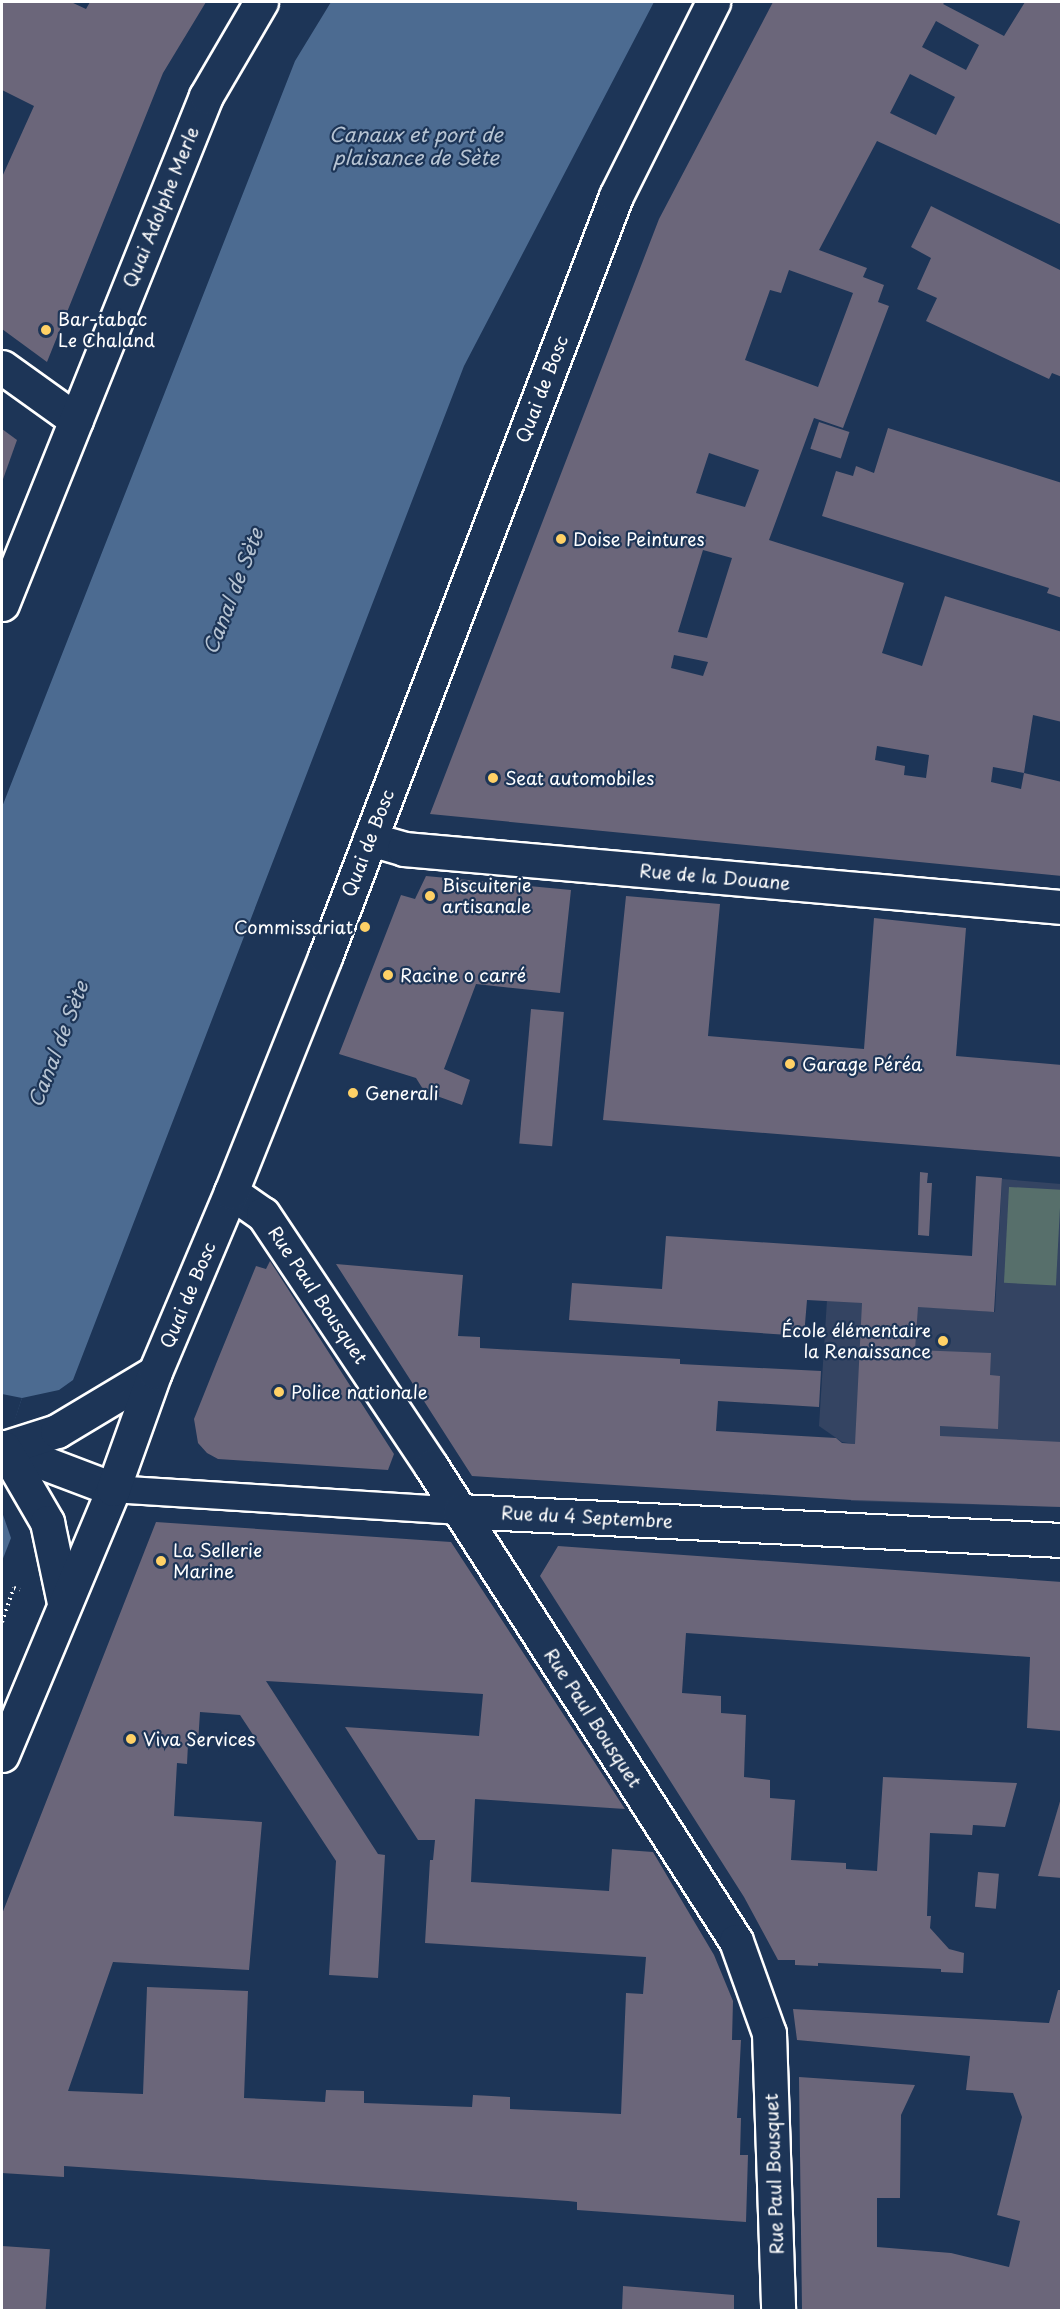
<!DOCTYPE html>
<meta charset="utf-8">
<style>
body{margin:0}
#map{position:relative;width:1063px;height:2312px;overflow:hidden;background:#1d3557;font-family:"Playpen Sans",sans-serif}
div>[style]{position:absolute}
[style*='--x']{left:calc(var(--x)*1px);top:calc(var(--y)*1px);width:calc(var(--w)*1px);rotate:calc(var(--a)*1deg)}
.built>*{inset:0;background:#344462}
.green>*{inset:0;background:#576f6b;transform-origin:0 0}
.water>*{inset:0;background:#4c6b91}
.pier>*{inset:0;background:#1d3557}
.building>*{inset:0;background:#6b667a;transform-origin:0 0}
.path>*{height:4px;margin-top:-2px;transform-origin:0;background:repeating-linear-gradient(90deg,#fff 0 1.5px,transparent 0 6px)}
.roads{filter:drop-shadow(2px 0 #fff) drop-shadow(-2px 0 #fff) drop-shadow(0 2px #fff) drop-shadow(0 -2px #fff)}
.service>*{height:26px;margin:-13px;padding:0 13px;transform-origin:13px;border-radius:13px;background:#1d3557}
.minor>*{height:33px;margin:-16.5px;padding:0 16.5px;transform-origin:16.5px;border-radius:16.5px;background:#1d3557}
.tertiary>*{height:33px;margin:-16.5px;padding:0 16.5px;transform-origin:16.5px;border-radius:16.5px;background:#1d3557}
.dots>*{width:16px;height:16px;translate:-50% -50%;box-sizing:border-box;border:3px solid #1d3557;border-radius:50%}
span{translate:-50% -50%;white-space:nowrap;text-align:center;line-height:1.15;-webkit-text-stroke:4.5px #1d3557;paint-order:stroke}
.street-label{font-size:18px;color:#fff}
.poi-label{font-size:18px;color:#fff}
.left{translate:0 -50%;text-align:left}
.right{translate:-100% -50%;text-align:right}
.water-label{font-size:20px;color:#b7c4d3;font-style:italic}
.frame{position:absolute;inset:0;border:3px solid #fff;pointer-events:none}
</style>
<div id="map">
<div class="built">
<i style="clip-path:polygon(1002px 1179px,1061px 1184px,1061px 1507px,851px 1501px,854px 1444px,842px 1442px,819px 1426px,827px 1300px,995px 1312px)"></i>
</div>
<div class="green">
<i style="left:1009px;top:1187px;width:52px;height:96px;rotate:3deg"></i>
</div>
<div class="water">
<i style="clip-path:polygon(331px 2px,654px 2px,464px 366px,73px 1380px,59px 1390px,22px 1398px,2px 1457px,2px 807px,295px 61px)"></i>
<i style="clip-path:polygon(2px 1512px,11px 1538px,2px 1561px)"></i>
</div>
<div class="pier">
<i style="clip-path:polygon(2px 1394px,22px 1398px,2px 1460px)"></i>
</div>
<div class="building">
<i style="clip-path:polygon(2px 2px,71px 2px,86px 9px,90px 2px,206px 2px,163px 73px,47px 362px,2px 329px,2px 177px,34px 106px,2px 90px)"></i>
<i style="clip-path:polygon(evenodd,773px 2px,945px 2px,943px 4px,1004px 36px,1025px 2px,1062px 2px,1062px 225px,877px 141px,819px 250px,867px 268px,863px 277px,884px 285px,878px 302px,889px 306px,843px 428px,814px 418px,769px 540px,904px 583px,882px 653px,922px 666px,945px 596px,1062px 632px,1062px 722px,1033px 715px,1024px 773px,993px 767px,991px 782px,1021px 789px,1024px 773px,1062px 782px,1062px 876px,430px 814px,659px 219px,773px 2px,936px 21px,979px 45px,966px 70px,922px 47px,936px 21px,773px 2px,910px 74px,955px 97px,936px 135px,890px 113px,910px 74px,773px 2px,789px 270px,853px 293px,818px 387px,745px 360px,770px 290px,781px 293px,789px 270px,773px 2px,709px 453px,759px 470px,745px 507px,696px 493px,709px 453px,773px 2px,703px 550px,732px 558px,707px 638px,678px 632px,703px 550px,773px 2px,674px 655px,708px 662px,703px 676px,671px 668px,674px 655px,773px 2px,877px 746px,929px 755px,926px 778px,904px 775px,905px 766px,875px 760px,877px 746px)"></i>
<i style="clip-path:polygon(931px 206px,1062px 271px,1062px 377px,1052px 373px,1049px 379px,926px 321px,937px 298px,917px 289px,931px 258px,911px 247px)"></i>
<i style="left:819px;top:422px;width:32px;height:28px;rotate:18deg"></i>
<i style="clip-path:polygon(888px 428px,1062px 483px,1062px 598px,1047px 593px,1049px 588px,822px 516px,836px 471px,853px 476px,856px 466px,874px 473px)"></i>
<i style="clip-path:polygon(2px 429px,17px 440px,2px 482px)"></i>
<i style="clip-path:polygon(426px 876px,571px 890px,560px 993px,476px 984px,444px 1069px,470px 1080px,462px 1105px,434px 1095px,431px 1102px,416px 1078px,339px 1054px,401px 895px,415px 899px)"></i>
<i style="clip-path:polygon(626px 896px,720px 904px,708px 1036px,864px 1049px,874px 918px,966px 928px,956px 1056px,1062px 1065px,1062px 1157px,603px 1120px)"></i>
<i style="left:531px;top:1009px;width:33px;height:135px;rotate:5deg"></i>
<i style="clip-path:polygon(920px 1172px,928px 1173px,927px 1183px,932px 1183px,929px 1236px,918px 1235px)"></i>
<i style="clip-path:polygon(976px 1176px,1002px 1178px,994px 1312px,918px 1307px,915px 1350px,991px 1353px,990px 1375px,1000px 1376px,998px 1429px,940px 1426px,940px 1436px,1062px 1442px,1062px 1507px,852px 1500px,472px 1476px,336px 1264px,463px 1275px,458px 1336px,480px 1337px,480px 1348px,680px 1359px,680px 1364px,821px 1371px,819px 1407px,718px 1401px,716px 1431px,836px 1438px,842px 1443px,855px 1444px,862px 1303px,807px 1300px,804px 1336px,569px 1320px,572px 1283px,662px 1289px,666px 1236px,972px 1256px)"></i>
<i style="clip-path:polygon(270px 1261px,394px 1454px,388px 1470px,218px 1459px,207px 1453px,198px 1443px,194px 1419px,216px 1364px,256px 1266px,266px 1269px)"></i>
<i style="clip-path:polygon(evenodd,156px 1522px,451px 1542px,625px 1809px,475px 1799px,471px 1882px,609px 1891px,612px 1849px,653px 1852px,714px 1955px,733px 2001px,732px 2040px,741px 2040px,737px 2118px,741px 2118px,740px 2155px,748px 2155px,746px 2222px,577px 2210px,577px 2202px,568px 2201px,64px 2166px,64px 2177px,2px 2173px,2px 1914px,156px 1522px,266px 1681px,483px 1694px,479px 1736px,345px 1727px,418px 1840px,435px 1840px,433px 1860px,430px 1860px,425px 1943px,646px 1957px,643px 1994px,626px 1993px,621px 2114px,510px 2109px,510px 2097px,473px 2095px,472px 2107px,364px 2103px,364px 2091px,326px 2090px,325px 2102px,244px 2098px,248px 1991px,147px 1987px,143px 2094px,68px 2091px,113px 1962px,249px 1970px,262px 1822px,174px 1816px,177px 1763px,187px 1764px,188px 1744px,198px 1744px,200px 1712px,240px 1715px,336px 1861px,329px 1975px,378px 1978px,385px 1855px,378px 1854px,266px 1681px)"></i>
<i style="clip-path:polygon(558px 1546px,1062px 1582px,1062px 1731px,1027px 1728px,1030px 1657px,686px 1633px,682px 1693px,721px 1696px,721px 1713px,746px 1715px,744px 1777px,770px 1780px,770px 1798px,795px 1800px,791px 1860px,846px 1863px,846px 1869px,877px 1871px,883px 1777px,1017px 1783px,1005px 1827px,973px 1825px,972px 1835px,930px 1833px,927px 1916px,931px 1916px,930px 1928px,949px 1949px,964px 1953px,963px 1973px,941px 1972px,941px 1969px,818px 1963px,818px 1966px,795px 1965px,795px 1960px,778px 1960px,744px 1897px,540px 1576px)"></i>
<i style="clip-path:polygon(1061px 1798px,1062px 1878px,1038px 1876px)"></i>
<i style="left:978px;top:1872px;width:21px;height:35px;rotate:5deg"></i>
<i style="clip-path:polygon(1058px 1990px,1062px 1990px,1062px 2310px,802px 2310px,799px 2077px,915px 2085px,901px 2115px,900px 2198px,877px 2198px,877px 2247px,951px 2253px,1009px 2267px,1020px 2221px,997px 2215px,1022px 2117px,1013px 2093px,966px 2090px,970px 2056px,797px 2040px,793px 2009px,1049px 2023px)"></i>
<i style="left:2px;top:2246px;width:48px;height:64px;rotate:4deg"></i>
<i style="clip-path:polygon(623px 2286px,734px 2295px,734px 2310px,622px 2310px)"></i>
</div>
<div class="path">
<i style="--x:2;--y:1622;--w:36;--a:-71"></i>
<i style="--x:14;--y:1588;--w:6;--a:18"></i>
</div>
<div class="roads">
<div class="service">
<i style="--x:113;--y:1489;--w:348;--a:3.6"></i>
</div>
<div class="minor">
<i style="--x:2;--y:367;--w:91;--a:35.6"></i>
<i style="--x:2;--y:604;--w:547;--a:-68.12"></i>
<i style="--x:206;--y:96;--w:109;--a:-59.7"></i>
<i style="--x:370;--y:839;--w:35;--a:16"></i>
<i style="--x:404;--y:849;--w:661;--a:5.04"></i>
<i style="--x:231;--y:1192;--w:39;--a:35"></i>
<i style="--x:263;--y:1214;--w:303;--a:56.3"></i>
<i style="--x:431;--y:1466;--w:564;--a:57.3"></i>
<i style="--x:736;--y:1941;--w:98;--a:70.3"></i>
<i style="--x:769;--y:2033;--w:277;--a:88.1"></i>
<i style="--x:2;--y:1447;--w:119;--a:20.7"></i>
<i style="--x:4;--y:1448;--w:56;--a:-17.8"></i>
<i style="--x:57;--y:1431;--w:114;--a:-31"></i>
<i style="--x:4;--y:1448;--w:86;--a:59.8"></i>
<i style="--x:47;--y:1522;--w:83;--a:78.1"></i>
<i style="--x:460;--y:1511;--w:603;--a:2.76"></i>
</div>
<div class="tertiary">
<i style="--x:2;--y:1755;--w:288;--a:-67.3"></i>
<i style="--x:113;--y:1489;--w:124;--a:-70.3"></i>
<i style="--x:155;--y:1372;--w:195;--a:-67.1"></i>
<i style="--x:231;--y:1192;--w:253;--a:-68.2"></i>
<i style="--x:325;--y:957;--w:815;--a:-69.07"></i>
<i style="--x:616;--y:196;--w:217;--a:-63.4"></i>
</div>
</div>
<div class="dots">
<i style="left:46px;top:330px;background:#ffd166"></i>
<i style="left:561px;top:539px;background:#ffd166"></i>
<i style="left:493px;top:778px;background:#ffd166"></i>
<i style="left:430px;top:896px;background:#ffd166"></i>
<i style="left:365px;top:927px;background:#ffd166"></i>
<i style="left:388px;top:975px;background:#ffd166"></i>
<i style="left:790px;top:1064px;background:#ffd166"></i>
<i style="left:353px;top:1093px;background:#ffd166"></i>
<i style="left:943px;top:1341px;background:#ffd166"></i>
<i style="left:279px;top:1392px;background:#ffd166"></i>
<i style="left:161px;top:1561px;background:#ffd166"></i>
<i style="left:131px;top:1739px;background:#ffd166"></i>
</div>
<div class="street-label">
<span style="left:161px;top:207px;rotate:-68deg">Quai Adolphe Merle</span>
<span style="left:542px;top:389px;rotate:-69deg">Quai de Bosc</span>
<span style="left:368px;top:843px;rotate:-69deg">Quai de Bosc</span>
<span style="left:715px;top:877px;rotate:5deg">Rue de la Douane</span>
<span style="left:188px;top:1295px;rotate:-67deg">Quai de Bosc</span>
<span style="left:318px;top:1295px;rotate:56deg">Rue Paul Bousquet</span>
<span style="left:587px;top:1517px;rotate:3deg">Rue du 4 Septembre</span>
<span style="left:593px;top:1718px;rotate:57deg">Rue Paul Bousquet</span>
<span style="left:774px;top:2174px;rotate:-92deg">Rue Paul Bousquet</span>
</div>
<div class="poi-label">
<span class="left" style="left:58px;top:330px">Bar-tabac<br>Le Chaland</span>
<span class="left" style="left:573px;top:539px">Doise Peintures</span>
<span class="left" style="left:505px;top:778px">Seat automobiles</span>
<span class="left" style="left:442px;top:896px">Biscuiterie<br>artisanale</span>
<span class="right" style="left:353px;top:927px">Commissariat</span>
<span class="left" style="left:400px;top:975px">Racine o carré</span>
<span class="left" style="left:802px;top:1064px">Garage Péréa</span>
<span class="left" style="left:365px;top:1093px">Generali</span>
<span class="right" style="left:931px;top:1341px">École élémentaire<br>la Renaissance</span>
<span class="left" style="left:291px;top:1392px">Police nationale</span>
<span class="left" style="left:173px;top:1561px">La Sellerie<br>Marine</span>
<span class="left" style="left:143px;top:1739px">Viva Services</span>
</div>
<div class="water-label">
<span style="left:416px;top:146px">Canaux et port de<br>plaisance de Sète</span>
<span style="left:233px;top:591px;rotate:-69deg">Canal de Sète</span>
<span style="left:58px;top:1044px;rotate:-69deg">Canal de Sète</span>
</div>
<div class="frame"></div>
</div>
